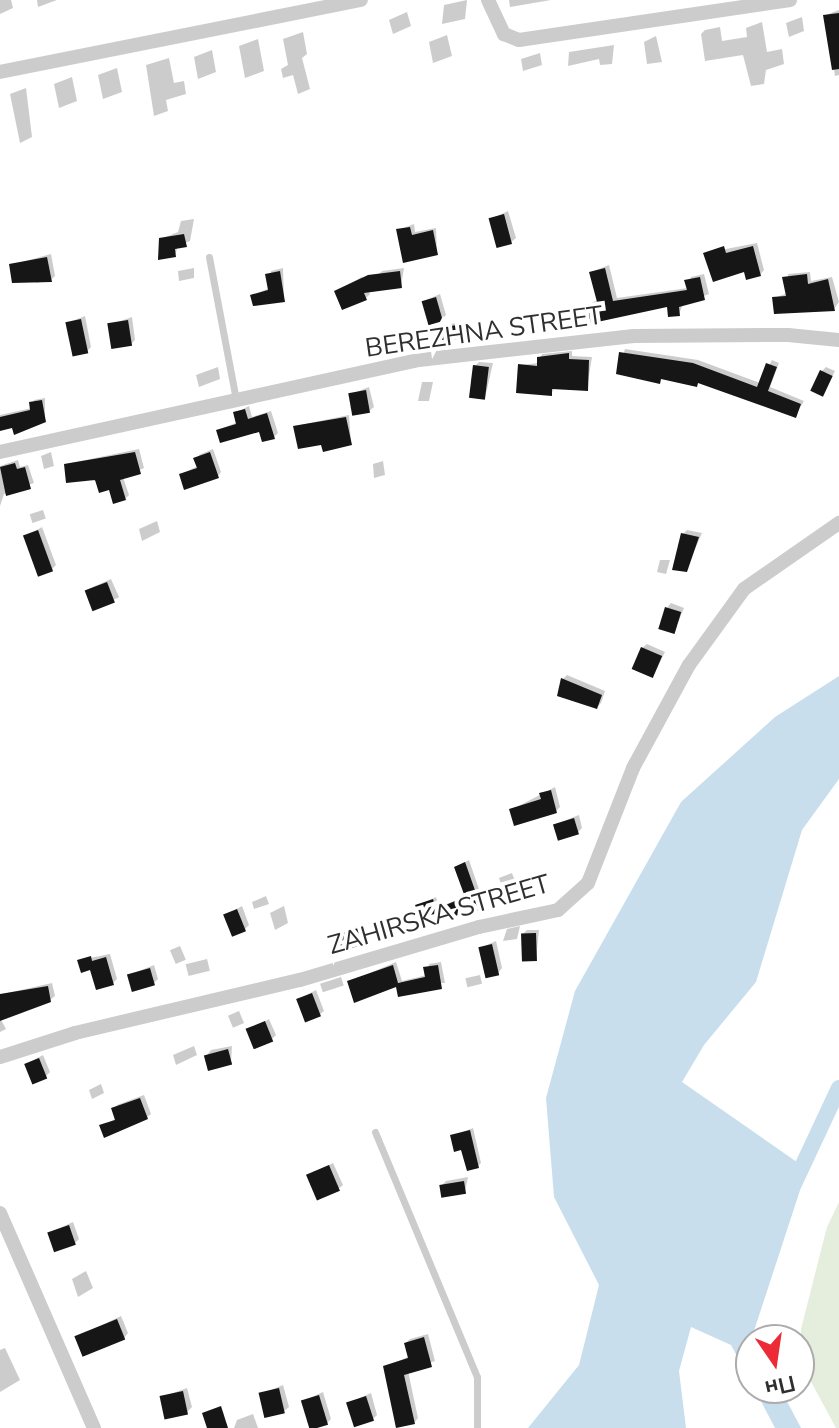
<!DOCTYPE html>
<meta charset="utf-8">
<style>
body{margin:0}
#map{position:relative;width:839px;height:1428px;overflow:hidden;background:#fff;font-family:"Nunito Sans",sans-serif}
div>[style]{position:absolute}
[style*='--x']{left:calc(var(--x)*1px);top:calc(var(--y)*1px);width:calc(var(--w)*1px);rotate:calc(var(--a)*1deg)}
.green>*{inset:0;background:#e5eddc}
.water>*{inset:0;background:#c8deed}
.shadow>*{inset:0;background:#0003;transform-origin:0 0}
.canal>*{height:16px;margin:-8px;padding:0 8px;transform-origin:8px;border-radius:8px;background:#c8deed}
.building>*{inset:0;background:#161616;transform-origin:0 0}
.lane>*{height:7px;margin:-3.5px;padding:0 3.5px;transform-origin:3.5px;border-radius:3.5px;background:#ccc}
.street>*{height:14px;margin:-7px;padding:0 7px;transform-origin:7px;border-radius:7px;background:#ccc}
span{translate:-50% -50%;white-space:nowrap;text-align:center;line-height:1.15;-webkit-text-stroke:8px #fff;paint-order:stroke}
.street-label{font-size:26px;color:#2f2f2f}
.north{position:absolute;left:735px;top:1324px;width:80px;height:80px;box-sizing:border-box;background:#fff;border:2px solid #acacac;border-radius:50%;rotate:167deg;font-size:22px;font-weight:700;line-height:32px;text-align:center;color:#2f2f2f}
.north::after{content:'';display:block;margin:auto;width:28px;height:36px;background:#ec2b36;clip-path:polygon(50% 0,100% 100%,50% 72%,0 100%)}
</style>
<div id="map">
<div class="green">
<i style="clip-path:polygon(839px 1202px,839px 1428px,836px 1428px,801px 1363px,801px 1329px,827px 1227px)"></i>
</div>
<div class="water">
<i style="clip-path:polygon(839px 676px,839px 779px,802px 830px,756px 982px,704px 1045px,682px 1082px,807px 1169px,751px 1340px,751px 1382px,731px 1345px,691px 1327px,679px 1371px,686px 1428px,528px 1428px,579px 1365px,599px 1285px,554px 1197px,546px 1098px,575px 991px,681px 802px,775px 717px)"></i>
<i style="clip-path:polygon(754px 1388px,780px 1388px,801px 1428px,775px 1428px)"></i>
</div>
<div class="shadow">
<i style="clip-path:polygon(0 0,11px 0,13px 8px,0 14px)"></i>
<i style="clip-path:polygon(37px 0,57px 0,38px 7px)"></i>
<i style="clip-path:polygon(467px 0,465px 19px,442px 24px,444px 5px)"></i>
<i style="clip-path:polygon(509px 0,551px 0,510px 7px)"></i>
<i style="clip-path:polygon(839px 10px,839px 75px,835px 76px,826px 15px)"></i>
<i style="clip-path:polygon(407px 12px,411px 26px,393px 34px,389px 20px)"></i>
<i style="clip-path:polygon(802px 17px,804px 31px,789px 37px,786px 23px)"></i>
<i style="clip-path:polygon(762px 22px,767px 52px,782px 49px,784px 64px,766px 70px,764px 84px,751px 86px,743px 55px,705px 61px,701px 34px,705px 30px,720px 27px,722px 41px,747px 37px,746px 28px)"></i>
<i style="clip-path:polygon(303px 32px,307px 54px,302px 58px,310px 89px,298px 94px,293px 75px,283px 78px,281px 69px,288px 65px,283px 39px)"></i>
<i style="clip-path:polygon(447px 35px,452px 56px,433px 63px,429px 42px)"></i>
<i style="clip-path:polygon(656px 36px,662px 62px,647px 64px,644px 42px)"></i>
<i style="clip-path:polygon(258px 39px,264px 71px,245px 78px,239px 46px)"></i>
<i style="clip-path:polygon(614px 45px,612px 64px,600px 65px,599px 59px,568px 66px,569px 52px)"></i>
<i style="clip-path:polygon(212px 50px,216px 72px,198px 79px,194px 57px)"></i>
<i style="clip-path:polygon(540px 53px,542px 65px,523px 71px,521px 59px)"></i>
<i style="clip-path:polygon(169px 58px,174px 83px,184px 81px,186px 94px,166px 100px,168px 111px,154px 116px,146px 65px)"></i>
<i style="clip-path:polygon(117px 68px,122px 92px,103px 99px,98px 75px)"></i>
<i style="clip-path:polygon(72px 77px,77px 101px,59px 108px,54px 84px)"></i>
<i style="clip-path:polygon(26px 88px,32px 137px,20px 143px,10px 94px)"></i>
<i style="clip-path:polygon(508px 211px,516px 238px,511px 242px,491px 219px)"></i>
<i style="clip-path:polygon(194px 219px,190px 241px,178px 246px,175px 255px,161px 239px,178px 232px,181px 221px)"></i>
<i style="clip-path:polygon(414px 224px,415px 232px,436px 228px,437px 253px,398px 230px)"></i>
<i style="clip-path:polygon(757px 243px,764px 270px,760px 275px,705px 253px)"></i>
<i style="clip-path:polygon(51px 254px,55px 276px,51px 280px,36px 283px,34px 277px,11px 265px)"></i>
<i style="clip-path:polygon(609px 265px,617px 298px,688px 288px,691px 277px,704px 274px,709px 294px,683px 304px,679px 314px,669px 305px,586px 305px,598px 300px,591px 272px)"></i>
<i style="clip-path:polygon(194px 268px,194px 278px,179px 281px,178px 271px)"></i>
<i style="clip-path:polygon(283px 268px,284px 300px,252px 295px,270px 288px,271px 271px)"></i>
<i style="clip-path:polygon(404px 268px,401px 286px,378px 275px,382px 271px)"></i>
<i style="clip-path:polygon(810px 272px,811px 281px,832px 277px,839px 302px,834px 309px,774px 298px,788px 293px,788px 274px)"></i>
<i style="clip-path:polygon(362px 277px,370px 294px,366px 298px,336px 291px)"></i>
<i style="clip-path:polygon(440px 294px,446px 315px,442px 319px,424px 301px)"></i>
<i style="clip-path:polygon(85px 316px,91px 347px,87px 351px,67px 323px)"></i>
<i style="clip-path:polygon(132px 317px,135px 340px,131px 344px,109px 325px)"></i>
<i style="clip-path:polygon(465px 321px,463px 336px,437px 330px,441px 326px)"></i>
<i style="clip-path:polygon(625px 349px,698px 360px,760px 383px,772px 360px,779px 363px,770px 387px,804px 401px,795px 416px,700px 382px,618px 373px)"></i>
<i style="clip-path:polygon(572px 351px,572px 356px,592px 357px,587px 388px,555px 387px,551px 394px,520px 365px,539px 363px,542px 354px)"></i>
<i style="clip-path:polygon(479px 362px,493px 363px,485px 398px,475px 366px)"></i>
<i style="clip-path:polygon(218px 367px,220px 379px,199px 387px,196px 375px)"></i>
<i style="clip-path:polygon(826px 367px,835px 371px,823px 394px,822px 371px)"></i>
<i style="clip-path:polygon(422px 382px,433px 382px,429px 401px,418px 401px)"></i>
<i style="clip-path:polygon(369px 387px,374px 407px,369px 411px,351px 394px)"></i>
<i style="clip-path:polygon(45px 398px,45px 420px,0 429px,0 415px,32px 408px,34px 400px)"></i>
<i style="clip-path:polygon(249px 406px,252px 417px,271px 411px,278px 433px,274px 437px,260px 430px,218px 430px,238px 422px,235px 413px)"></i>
<i style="clip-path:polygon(349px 415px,351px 443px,323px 443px,295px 426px)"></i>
<i style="clip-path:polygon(139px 449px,144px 468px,123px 477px,129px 495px,125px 499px,66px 464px)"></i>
<i style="clip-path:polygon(213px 449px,221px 472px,218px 476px,181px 474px,198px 466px,199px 455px)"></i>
<i style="clip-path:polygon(51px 452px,54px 466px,44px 469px,41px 456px)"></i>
<i style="clip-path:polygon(18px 460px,20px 467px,28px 465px,34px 483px,4px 494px,0 506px,0 466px)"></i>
<i style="clip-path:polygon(383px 461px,385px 475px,374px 478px,373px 464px)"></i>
<i style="left:43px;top:510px;width:9px;height:14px;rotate:72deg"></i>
<i style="clip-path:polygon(157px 521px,160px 532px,142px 541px,139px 529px)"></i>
<i style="clip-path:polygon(42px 527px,56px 565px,52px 569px,26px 536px)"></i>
<i style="clip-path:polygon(687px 530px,702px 533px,686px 570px,683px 534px)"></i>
<i style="clip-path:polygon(660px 560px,670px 560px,666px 574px,657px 572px)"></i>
<i style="left:111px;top:579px;width:20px;height:27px;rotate:66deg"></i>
<i style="clip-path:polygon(671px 603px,684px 608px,674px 632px,667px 608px)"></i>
<i style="clip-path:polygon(647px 644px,665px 652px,653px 676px,642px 648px)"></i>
<i style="clip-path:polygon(567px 675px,605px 691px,601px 703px,597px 707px,563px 679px)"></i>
<i style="clip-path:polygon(555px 787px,560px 807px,556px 811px,511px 810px)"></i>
<i style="clip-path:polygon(579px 815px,582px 828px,578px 832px,556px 824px)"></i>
<i style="clip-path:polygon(469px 860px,484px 904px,481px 908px,395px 918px,436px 897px,439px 907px,467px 896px,456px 867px)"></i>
<i style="left:512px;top:873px;width:9px;height:14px;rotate:69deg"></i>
<i style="left:531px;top:880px;width:10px;height:21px;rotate:66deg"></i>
<i style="clip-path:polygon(266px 896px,269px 904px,254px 909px,252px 902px)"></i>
<i style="clip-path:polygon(242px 906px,249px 925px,245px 929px,226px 915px)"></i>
<i style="clip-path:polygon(284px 906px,288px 923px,275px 930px,270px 913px)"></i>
<i style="clip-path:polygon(363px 925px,367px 938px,363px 942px,337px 936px)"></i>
<i style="left:391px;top:925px;width:9px;height:16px;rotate:69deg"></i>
<i style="clip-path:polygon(520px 926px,517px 939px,503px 941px,507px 929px)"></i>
<i style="clip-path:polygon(527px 930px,539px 930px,536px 959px,523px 934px)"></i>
<i style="clip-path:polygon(496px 941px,502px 968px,498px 973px,480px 948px)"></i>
<i style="left:180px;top:946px;width:15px;height:11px;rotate:67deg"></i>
<i style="clip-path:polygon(110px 954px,117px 979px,113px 983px,80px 960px)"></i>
<i style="left:207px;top:959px;width:12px;height:22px;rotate:76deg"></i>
<i style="clip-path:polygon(396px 962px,402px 981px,427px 975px,429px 964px,441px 962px,445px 983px,349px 982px)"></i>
<i style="clip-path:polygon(154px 965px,158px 979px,154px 983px,129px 975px)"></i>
<i style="left:480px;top:975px;width:9px;height:15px;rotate:77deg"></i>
<i style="left:341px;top:977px;width:9px;height:22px;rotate:72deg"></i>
<i style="clip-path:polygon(52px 983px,55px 996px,50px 1000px,3px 994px)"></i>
<i style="clip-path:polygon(316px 990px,324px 1011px,319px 1015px,299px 999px)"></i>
<i style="left:239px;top:1011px;width:13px;height:12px;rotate:67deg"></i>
<i style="clip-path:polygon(0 1018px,6px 1029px,0 1032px)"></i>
<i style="clip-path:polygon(269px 1019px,276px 1035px,272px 1039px,249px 1030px)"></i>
<i style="clip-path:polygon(194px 1046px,197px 1055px,176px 1065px,173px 1055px)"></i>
<i style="clip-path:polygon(232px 1046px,231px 1062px,207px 1055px,211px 1050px)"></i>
<i style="clip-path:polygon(43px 1055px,50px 1072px,46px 1076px,26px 1064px)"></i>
<i style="clip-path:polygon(101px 1084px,104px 1093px,92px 1099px,89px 1090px)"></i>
<i style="clip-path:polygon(144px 1095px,151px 1114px,147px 1117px,102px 1126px,117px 1118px,117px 1105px)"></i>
<i style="clip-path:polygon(473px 1128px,481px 1163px,478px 1166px,452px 1136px)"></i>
<i style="clip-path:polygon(333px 1163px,343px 1185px,338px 1189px,308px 1175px)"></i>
<i style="clip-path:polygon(468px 1177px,465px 1192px,442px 1185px,446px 1181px)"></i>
<i style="clip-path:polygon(73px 1222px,79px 1239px,75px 1243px,49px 1233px)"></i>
<i style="clip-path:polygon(86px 1271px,93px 1288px,78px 1297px,72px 1279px)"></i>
<i style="clip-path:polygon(121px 1316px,128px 1333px,124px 1338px,77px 1337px)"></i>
<i style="clip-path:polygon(428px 1334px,435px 1361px,408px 1371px,418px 1418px,414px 1423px,385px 1367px,410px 1356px,406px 1343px,410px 1339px)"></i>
<i style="clip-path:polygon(5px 1348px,20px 1380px,0 1392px,0 1350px)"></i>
<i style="clip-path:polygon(283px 1385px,289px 1407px,284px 1411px,261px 1394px)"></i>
<i style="clip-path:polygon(187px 1388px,192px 1407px,187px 1412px,162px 1397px)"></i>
<i style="clip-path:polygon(323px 1392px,331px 1419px,327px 1423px,303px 1401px)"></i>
<i style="clip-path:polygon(371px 1393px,377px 1415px,373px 1419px,349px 1403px)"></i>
<i style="clip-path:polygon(253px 1414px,258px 1428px,234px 1428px,237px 1420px)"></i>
</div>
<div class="canal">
<i style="--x:794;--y:1184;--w:106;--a:-64.9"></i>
</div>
<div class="building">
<i style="clip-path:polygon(839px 13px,839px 69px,832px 70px,823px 15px)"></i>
<i style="left:504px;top:214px;width:31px;height:16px;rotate:75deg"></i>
<i style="clip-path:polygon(410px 227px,412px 235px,433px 230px,438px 255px,403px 263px,396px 229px)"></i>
<i style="clip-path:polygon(184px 234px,187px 247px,175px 249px,176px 257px,158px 260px,159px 238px)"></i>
<i style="clip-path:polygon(724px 246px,726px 253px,753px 246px,761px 276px,746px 280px,744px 272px,713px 282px,703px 253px)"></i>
<i style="clip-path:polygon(47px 257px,52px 282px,12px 283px,9px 264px)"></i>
<i style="clip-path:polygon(605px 268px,613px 301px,687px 290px,684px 280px,700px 277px,705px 300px,679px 307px,680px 316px,668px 317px,667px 307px,588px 324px,584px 305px,597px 302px,589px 272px)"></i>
<i style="clip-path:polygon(280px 271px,285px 302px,253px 306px,250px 295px,268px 290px,265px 274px)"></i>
<i style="clip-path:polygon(400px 271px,402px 288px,364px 293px,367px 300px,342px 310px,334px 291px,368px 275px)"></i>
<i style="clip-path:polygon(807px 274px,808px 284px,828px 279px,835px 311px,774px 314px,772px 297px,786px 296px,782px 277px)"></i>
<i style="left:436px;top:297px;width:25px;height:15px;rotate:74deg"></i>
<i style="left:81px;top:319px;width:35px;height:16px;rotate:78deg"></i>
<i style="left:128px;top:320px;width:26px;height:21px;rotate:81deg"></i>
<i style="left:461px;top:324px;width:14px;height:27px;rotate:78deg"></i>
<i style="clip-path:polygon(619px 352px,693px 363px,757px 387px,766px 363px,777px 367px,768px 391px,801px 404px,796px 418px,698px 383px,697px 387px,661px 379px,660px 384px,616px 374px)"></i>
<i style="clip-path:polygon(569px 353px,569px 359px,589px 360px,588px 391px,552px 389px,552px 396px,516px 393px,518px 364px,537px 366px,537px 357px)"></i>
<i style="left:473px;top:365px;width:16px;height:33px;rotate:7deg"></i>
<i style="left:820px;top:370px;width:14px;height:23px;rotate:25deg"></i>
<i style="left:366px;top:390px;width:23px;height:18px;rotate:80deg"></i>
<i style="clip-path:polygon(42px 400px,46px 422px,14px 435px,12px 428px,0 431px,0 417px,30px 410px,29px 402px)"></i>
<i style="clip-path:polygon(245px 409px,248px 419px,267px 413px,275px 439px,262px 442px,259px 432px,220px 443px,216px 430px,236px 424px,233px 412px)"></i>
<i style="clip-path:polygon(346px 417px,352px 445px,323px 452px,321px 445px,298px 449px,293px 426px)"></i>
<i style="clip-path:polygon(135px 452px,141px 474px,120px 480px,126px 500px,113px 504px,109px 490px,99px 493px,95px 480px,66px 483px,64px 464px)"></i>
<i style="clip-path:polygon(210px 452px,219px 478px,184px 490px,179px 474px,197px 468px,193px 458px)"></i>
<i style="clip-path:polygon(15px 463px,17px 469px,25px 467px,31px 489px,6px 496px,0 467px)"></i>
<i style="left:38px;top:530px;width:44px;height:16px;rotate:70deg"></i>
<i style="clip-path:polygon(681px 533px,699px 537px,687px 572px,672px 570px)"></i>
<i style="left:107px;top:582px;width:22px;height:24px;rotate:69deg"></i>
<i style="left:665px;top:607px;width:17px;height:23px;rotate:17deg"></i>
<i style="left:641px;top:647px;width:23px;height:24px;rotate:23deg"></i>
<i style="clip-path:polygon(561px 678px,602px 695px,597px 709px,557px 696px)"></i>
<i style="clip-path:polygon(551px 790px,557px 813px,514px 826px,509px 809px,541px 799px,539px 793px)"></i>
<i style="left:574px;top:818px;width:17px;height:22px;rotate:73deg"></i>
<i style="clip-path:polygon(465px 862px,482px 910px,396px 929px,393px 918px,417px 910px,415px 905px,433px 899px,436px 909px,465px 897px,454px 867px)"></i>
<i style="left:237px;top:909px;width:24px;height:15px;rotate:68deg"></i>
<i style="left:359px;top:928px;width:17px;height:26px;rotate:73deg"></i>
<i style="left:536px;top:933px;width:28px;height:15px;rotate:88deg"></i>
<i style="left:492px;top:944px;width:32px;height:14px;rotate:77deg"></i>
<i style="clip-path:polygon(91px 956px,92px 961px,106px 957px,114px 985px,96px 990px,90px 970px,81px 973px,77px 960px)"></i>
<i style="clip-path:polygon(393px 965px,398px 983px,425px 977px,423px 967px,438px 965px,442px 989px,398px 997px,396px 987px,354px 1003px,347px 981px)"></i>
<i style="left:150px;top:968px;width:18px;height:24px;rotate:74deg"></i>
<i style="clip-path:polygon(48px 986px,51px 1002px,0 1021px,0 994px)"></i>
<i style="left:312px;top:993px;width:25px;height:17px;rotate:69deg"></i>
<i style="left:265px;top:1021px;width:22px;height:21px;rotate:68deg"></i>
<i style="left:228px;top:1049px;width:16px;height:25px;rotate:75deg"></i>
<i style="left:39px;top:1058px;width:22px;height:16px;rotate:68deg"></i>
<i style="clip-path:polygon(140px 1098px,148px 1119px,104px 1138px,99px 1125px,115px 1120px,111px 1108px)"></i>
<i style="clip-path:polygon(470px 1130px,479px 1168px,467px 1171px,461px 1150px,454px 1152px,450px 1135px)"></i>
<i style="left:329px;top:1165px;width:28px;height:25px;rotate:67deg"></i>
<i style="left:464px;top:1181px;width:13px;height:25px;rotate:81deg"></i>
<i style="left:69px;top:1225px;width:21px;height:23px;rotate:71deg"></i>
<i style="left:117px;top:1319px;width:22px;height:46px;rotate:68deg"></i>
<i style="clip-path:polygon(424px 1337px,432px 1367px,404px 1375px,415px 1424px,396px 1428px,383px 1366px,408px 1358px,404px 1343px)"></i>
<i style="left:279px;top:1388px;width:26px;height:21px;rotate:77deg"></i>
<i style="left:183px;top:1391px;width:24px;height:24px;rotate:78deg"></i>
<i style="left:319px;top:1395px;width:31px;height:19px;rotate:73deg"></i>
<i style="left:366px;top:1396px;width:26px;height:21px;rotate:72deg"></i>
<i style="clip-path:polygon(221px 1406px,228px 1428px,207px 1428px,202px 1413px)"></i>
</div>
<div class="lane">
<i style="--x:209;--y:257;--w:146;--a:79.3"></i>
<i style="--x:375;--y:1132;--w:265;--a:67.4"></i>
<i style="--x:477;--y:1377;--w:51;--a:90"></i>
</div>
<div class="street">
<i style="--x:488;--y:0;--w:38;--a:65"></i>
<i style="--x:504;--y:34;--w:16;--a:22"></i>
<i style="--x:519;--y:40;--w:274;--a:-8.4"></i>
<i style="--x:0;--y:72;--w:368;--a:-11.3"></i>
<i style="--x:0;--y:452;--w:429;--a:-12.4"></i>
<i style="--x:419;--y:360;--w:216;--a:-6.4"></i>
<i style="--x:634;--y:336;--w:154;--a:-0.4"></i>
<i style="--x:788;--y:335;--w:51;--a:5.6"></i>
<i style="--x:0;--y:1057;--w:79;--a:-17.7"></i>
<i style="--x:75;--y:1033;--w:231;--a:-13.3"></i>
<i style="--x:300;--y:980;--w:187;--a:-16.5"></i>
<i style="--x:479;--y:927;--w:81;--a:-12.1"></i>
<i style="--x:558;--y:910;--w:40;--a:-42"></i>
<i style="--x:588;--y:883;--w:123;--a:-68.6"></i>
<i style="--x:633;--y:768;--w:117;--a:-61.5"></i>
<i style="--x:689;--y:665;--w:94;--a:-54.1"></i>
<i style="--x:744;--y:589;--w:116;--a:-34.8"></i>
<i style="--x:0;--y:1213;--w:235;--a:66.4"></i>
</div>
<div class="street-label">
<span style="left:484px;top:332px;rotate:-8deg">BEREZHNA STREET</span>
<span style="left:439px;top:915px;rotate:-16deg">ZAHIRSKA STREET</span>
</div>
<div class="north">Пн</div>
</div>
